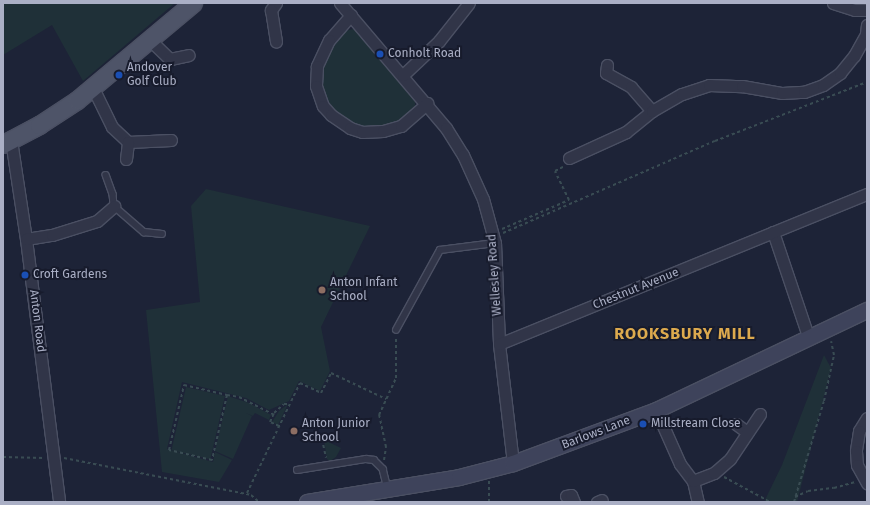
<!DOCTYPE html>
<style>
body{margin:0}
#map{position:relative;width:870px;height:505px;overflow:hidden;background:#1d2337;font-family:"Fira Sans",sans-serif}
div>[style]{position:absolute}
[style*='--x']{left:calc(var(--x)*1px);top:calc(var(--y)*1px);width:calc(var(--w)*1px);rotate:calc(var(--a)*1deg)}
.green>*{inset:0;background:#1f3038;transform-origin:0 0}
.path>*{height:2px;margin-top:-1px;transform-origin:0;background:repeating-linear-gradient(90deg,#394c53 0 3px,transparent 0 6px)}
.roads{filter:drop-shadow(1px 0 #4b5063) drop-shadow(-1px 0 #4b5063) drop-shadow(0 1px #4b5063) drop-shadow(0 -1px #4b5063)}
.lane>*{height:5.5px;margin:-2.75px;padding:0 2.75px;transform-origin:2.75px;border-radius:2.75px;background:#313548}
.street>*{height:11px;margin:-5.5px;padding:0 5.5px;transform-origin:5.5px;border-radius:5.5px;background:#313548}
.secondary>*{height:15px;margin:-7.5px;padding:0 7.5px;transform-origin:7.5px;border-radius:7.5px;background:#3e435b}
.primary>*{height:17px;margin:-8.5px;padding:0 8.5px;transform-origin:8.5px;border-radius:8.5px;background:#4e5468}
.dots>*{width:11px;height:11px;translate:-50% -50%;box-sizing:border-box;border:2px solid #171b2c;border-radius:50%}
span{translate:-50% -50%;white-space:nowrap;text-align:center;line-height:1.15;-webkit-text-stroke:4px #171b2c;paint-order:stroke}
.poi-label{font-size:12px;color:#aaafc5}
.left{translate:0 -50%;text-align:left}
.street-label{font-size:12px;color:#aaafc5}
.district-label{font-size:16px;color:#ddaa4e;font-weight:700;letter-spacing:1px}
.frame{position:absolute;inset:0;border:4px solid #aaafc5;pointer-events:none}
</style>
<div id="map">
<div class="green">
<i style="clip-path:polygon(3px 3px,175px 3px,83px 81px,52px 25px,3px 55px)"></i>
<i style="clip-path:polygon(353px 29px,361px 33px,415px 98px,415px 108px,407px 120px,374px 128px,362px 126px,349px 123px,338px 115px,326px 98px,321px 78px,322px 67px,329px 52px,338px 41px,338px 33px)"></i>
<i style="clip-path:polygon(206px 189px,370px 226px,321px 327px,330px 371px,320px 391px,299px 381px,289px 401px,269px 410px,246px 398px,182px 382px,167px 449px,213px 462px,215px 452px,232px 460px,219px 482px,162px 472px,146px 310px,200px 302px,191px 206px)"></i>
<i style="clip-path:polygon(824px 355px,831px 368px,797px 502px,764px 502px,782px 465px)"></i>
<i style="left:186px;top:387px;width:40px;height:65px;rotate:13deg"></i>
<i style="clip-path:polygon(228px 396px,249px 403px,271px 415px,269px 420px,255px 413px,253px 416px,246px 413px,252px 416px,233px 459px,215px 451px)"></i>
<i style="clip-path:polygon(288px 404px,278px 425px,272px 422px,279px 411px)"></i>
<i style="clip-path:polygon(324px 440px,341px 448px,336px 457px,330px 461px,327px 459px)"></i>
</div>
<div class="path">
<i style="--x:502;--y:229;--w:73;--a:-23.4"></i>
<i style="--x:569;--y:200;--w:32;--a:-116"></i>
<i style="--x:555;--y:171;--w:9;--a:-27"></i>
<i style="--x:503;--y:233;--w:231;--a:-23.5"></i>
<i style="--x:715;--y:141;--w:163;--a:-21.2"></i>
<i style="--x:227;--y:395;--w:67;--a:103"></i>
<i style="--x:212;--y:460;--w:44;--a:-166.9"></i>
<i style="--x:169;--y:450;--w:67;--a:-77"></i>
<i style="--x:184;--y:385;--w:44;--a:13.1"></i>
<i style="--x:227;--y:395;--w:12;--a:9"></i>
<i style="--x:239;--y:397;--w:39;--a:27"></i>
<i style="--x:279;--y:426;--w:10;--a:-156"></i>
<i style="--x:270;--y:422;--w:10;--a:-66"></i>
<i style="--x:274;--y:413;--w:13;--a:-42"></i>
<i style="--x:284;--y:404;--w:6;--a:0"></i>
<i style="--x:322;--y:439;--w:19;--a:78"></i>
<i style="--x:3;--y:457;--w:41;--a:1.4"></i>
<i style="--x:64;--y:458;--w:191;--a:11.2"></i>
<i style="--x:251;--y:495;--w:11;--a:41"></i>
<i style="--x:384;--y:460;--w:13;--a:-81"></i>
<i style="--x:386;--y:447;--w:33;--a:-102"></i>
<i style="--x:379;--y:415;--w:41;--a:-65.3"></i>
<i style="--x:396;--y:378;--w:41;--a:-90"></i>
<i style="--x:724;--y:477;--w:52;--a:28.5"></i>
<i style="--x:489;--y:481;--w:21;--a:90"></i>
<i style="--x:247;--y:493;--w:122;--a:-64.3"></i>
<i style="--x:300;--y:383;--w:23;--a:25"></i>
<i style="--x:321;--y:393;--w:22;--a:-63"></i>
<i style="--x:331;--y:373;--w:61;--a:25.3"></i>
<i style="--x:795;--y:497;--w:14;--a:-25"></i>
<i style="--x:808;--y:491;--w:26;--a:-7"></i>
<i style="--x:834;--y:488;--w:22;--a:-16"></i>
<i style="--x:794;--y:502;--w:105;--a:-73.5"></i>
<i style="--x:824;--y:401;--w:47;--a:-77.7"></i>
<i style="--x:834;--y:355;--w:14;--a:-102"></i>
</div>
<div class="roads">
<div class="lane">
<i style="--x:106;--y:175;--w:20;--a:70"></i>
<i style="--x:113;--y:194;--w:12;--a:85"></i>
<i style="--x:114;--y:206;--w:40;--a:41"></i>
<i style="--x:144;--y:232;--w:18;--a:6"></i>
<i style="--x:396;--y:330;--w:91;--a:-61.2"></i>
<i style="--x:440;--y:250;--w:55;--a:-7.3"></i>
<i style="--x:297;--y:470;--w:70;--a:-9.1"></i>
<i style="--x:366;--y:459;--w:8;--a:7"></i>
<i style="--x:374;--y:460;--w:13;--a:45"></i>
<i style="--x:383;--y:469;--w:21;--a:76"></i>
</div>
<div class="street">
<i style="--x:276;--y:3;--w:9;--a:126"></i>
<i style="--x:271;--y:10;--w:32;--a:81"></i>
<i style="--x:340;--y:3;--w:164;--a:49.7"></i>
<i style="--x:446;--y:128;--w:32;--a:58"></i>
<i style="--x:463;--y:155;--w:48;--a:65.6"></i>
<i style="--x:483;--y:199;--w:46;--a:74.7"></i>
<i style="--x:495;--y:243;--w:101;--a:87.7"></i>
<i style="--x:499;--y:344;--w:120;--a:83.3"></i>
<i style="--x:833;--y:3;--w:23;--a:18"></i>
<i style="--x:855;--y:10;--w:12;--a:0"></i>
<i style="--x:351;--y:15;--w:33;--a:131"></i>
<i style="--x:329;--y:40;--w:29;--a:115"></i>
<i style="--x:317;--y:66;--w:20;--a:93"></i>
<i style="--x:316;--y:86;--w:21;--a:71"></i>
<i style="--x:323;--y:106;--w:12;--a:48"></i>
<i style="--x:331;--y:115;--w:23;--a:34"></i>
<i style="--x:350;--y:128;--w:13;--a:18"></i>
<i style="--x:362;--y:132;--w:21;--a:-3"></i>
<i style="--x:383;--y:131;--w:19;--a:-16"></i>
<i style="--x:401;--y:126;--w:35;--a:-41"></i>
<i style="--x:150;--y:40;--w:28;--a:44"></i>
<i style="--x:170;--y:59;--w:19;--a:-12"></i>
<i style="--x:607;--y:65;--w:8;--a:97"></i>
<i style="--x:606;--y:73;--w:29;--a:29"></i>
<i style="--x:631;--y:87;--w:32;--a:49"></i>
<i style="--x:403;--y:75;--w:50;--a:-43.4"></i>
<i style="--x:439;--y:41;--w:48;--a:-51.7"></i>
<i style="--x:93;--y:88;--w:43;--a:64"></i>
<i style="--x:112;--y:127;--w:22;--a:43"></i>
<i style="--x:128;--y:142;--w:43;--a:-2.7"></i>
<i style="--x:11;--y:140;--w:100;--a:81.4"></i>
<i style="--x:26;--y:239;--w:265;--a:82.8"></i>
<i style="--x:569;--y:158;--w:63;--a:-24.5"></i>
<i style="--x:626;--y:132;--w:33;--a:-39"></i>
<i style="--x:652;--y:111;--w:34;--a:-30"></i>
<i style="--x:682;--y:94;--w:28;--a:-18"></i>
<i style="--x:709;--y:85;--w:33;--a:2"></i>
<i style="--x:742;--y:86;--w:41;--a:9.9"></i>
<i style="--x:782;--y:93;--w:22;--a:-3"></i>
<i style="--x:804;--y:92;--w:20;--a:-20"></i>
<i style="--x:823;--y:85;--w:21;--a:-35"></i>
<i style="--x:840;--y:73;--w:22;--a:-51"></i>
<i style="--x:854;--y:56;--w:25;--a:-61"></i>
<i style="--x:866;--y:34;--w:9;--a:-84"></i>
<i style="--x:126;--y:159;--w:17;--a:-83"></i>
<i style="--x:773;--y:232;--w:110;--a:71.4"></i>
<i style="--x:26;--y:239;--w:26;--a:-9"></i>
<i style="--x:52;--y:235;--w:47;--a:-17.3"></i>
<i style="--x:97;--y:221;--w:23;--a:-41"></i>
<i style="--x:499;--y:344;--w:397;--a:-22.2"></i>
<i style="--x:656;--y:410;--w:59;--a:66"></i>
<i style="--x:680;--y:464;--w:21;--a:53"></i>
<i style="--x:693;--y:481;--w:22;--a:77"></i>
<i style="--x:867;--y:418;--w:15;--a:122"></i>
<i style="--x:859;--y:431;--w:20;--a:99"></i>
<i style="--x:856;--y:451;--w:14;--a:86"></i>
<i style="--x:857;--y:465;--w:21;--a:61"></i>
<i style="--x:736;--y:424;--w:14;--a:36"></i>
<i style="--x:693;--y:481;--w:22;--a:-21"></i>
<i style="--x:714;--y:473;--w:21;--a:-41"></i>
<i style="--x:730;--y:459;--w:54;--a:-56.3"></i>
<i style="--x:566;--y:496;--w:5;--a:-11"></i>
<i style="--x:571;--y:495;--w:8;--a:67"></i>
<i style="--x:597;--y:502;--w:5;--a:-22"></i>
</div>
<div class="secondary">
<i style="--x:307;--y:502;--w:154;--a:-9.3"></i>
<i style="--x:459;--y:477;--w:56;--a:-14.5"></i>
<i style="--x:513;--y:463;--w:153;--a:-20.3"></i>
<i style="--x:656;--y:410;--w:233;--a:-25.4"></i>
</div>
<div class="primary">
<i style="--x:3;--y:144;--w:41;--a:-27.8"></i>
<i style="--x:39;--y:125;--w:45;--a:-33.3"></i>
<i style="--x:77;--y:100;--w:151;--a:-39.9"></i>
</div>
</div>
<div class="dots">
<i style="left:380px;top:54px;background:#1a4fb4"></i>
<i style="left:119px;top:75px;background:#1a4fb4"></i>
<i style="left:25px;top:275px;background:#1a4fb4"></i>
<i style="left:322px;top:290px;background:#8d6e63"></i>
<i style="left:643px;top:424px;background:#1a4fb4"></i>
<i style="left:294px;top:431px;background:#8d6e63"></i>
</div>
<div class="poi-label">
<span class="left" style="left:388px;top:54px">Conholt Road</span>
<span class="left" style="left:127px;top:75px">Andover<br>Golf Club</span>
<span class="left" style="left:33px;top:275px">Croft Gardens</span>
<span class="left" style="left:330px;top:290px">Anton Infant<br>School</span>
<span class="left" style="left:302px;top:431px">Anton Junior<br>School</span>
<span class="left" style="left:651px;top:424px">Millstream Close</span>
</div>
<div class="street-label">
<span style="left:495px;top:275px;rotate:-94deg">Wellesley Road</span>
<span style="left:636px;top:289px;rotate:-22deg">Chestnut Avenue</span>
<span style="left:37px;top:321px;rotate:83deg">Anton Road</span>
<span style="left:596px;top:433px;rotate:-21deg">Barlows Lane</span>
</div>
<div class="district-label">
<span style="left:685px;top:334px">ROOKSBURY MILL</span>
</div>
<div class="frame"></div>
</div>
